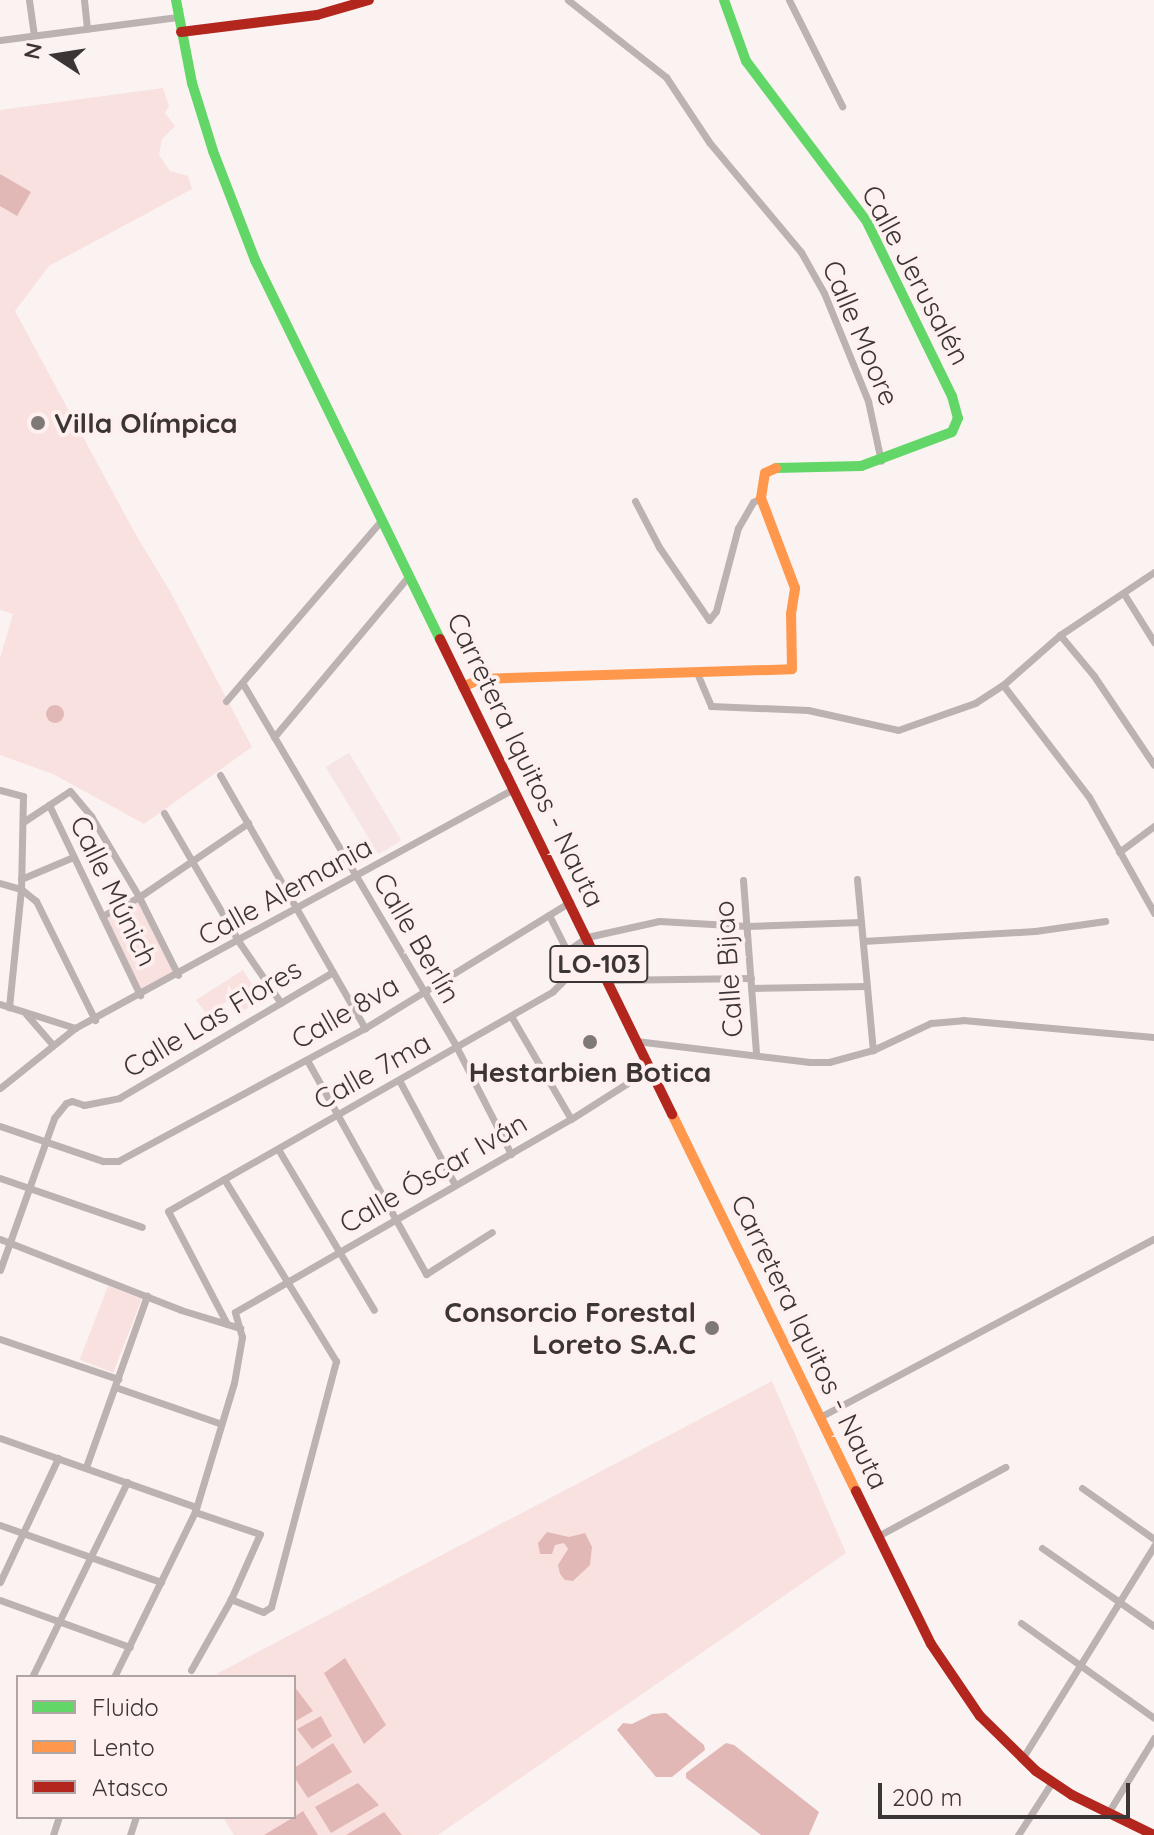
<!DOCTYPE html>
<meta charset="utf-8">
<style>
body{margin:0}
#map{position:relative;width:1154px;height:1835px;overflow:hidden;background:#faf3f2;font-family:Quicksand,sans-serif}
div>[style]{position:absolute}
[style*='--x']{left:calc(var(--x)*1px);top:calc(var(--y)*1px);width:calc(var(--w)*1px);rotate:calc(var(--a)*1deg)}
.built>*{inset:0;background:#f6e5e4;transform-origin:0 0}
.green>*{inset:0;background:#f9e1df;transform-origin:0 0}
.water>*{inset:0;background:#e2b8b6}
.round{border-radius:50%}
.street>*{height:7px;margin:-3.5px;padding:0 3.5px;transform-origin:3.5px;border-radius:3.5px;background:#bbb2b1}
.fast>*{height:10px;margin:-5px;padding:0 5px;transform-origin:5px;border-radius:5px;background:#63d668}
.slow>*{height:10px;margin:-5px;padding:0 5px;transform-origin:5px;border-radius:5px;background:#ff974d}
.jam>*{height:10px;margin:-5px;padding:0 5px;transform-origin:5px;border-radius:5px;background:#b3261e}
.dots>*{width:22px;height:22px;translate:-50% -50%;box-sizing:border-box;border:4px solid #fdf0ef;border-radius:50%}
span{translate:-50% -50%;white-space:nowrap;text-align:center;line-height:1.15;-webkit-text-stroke:8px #fdf0ef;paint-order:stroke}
.shield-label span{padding:2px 6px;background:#fdf0ef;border:2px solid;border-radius:6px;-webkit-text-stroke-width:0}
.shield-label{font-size:26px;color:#3b3535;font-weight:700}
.street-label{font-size:28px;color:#3b3535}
.poi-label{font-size:28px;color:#3b3535;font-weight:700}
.left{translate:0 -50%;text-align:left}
.right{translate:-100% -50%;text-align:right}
.legend{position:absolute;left:16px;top:1675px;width:280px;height:144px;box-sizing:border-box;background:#fdf0ef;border:2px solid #afa5a5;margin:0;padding:10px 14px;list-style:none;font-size:24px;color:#3b3535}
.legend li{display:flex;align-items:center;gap:16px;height:40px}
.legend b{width:40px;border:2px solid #afa5a5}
.north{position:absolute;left:16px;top:16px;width:80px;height:80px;-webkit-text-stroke:6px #fdf0ef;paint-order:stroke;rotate:282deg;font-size:22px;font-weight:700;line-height:32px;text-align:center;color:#3b3535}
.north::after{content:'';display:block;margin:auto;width:28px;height:36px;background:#3b3535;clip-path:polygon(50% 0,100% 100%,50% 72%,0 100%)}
.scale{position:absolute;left:878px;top:1783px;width:252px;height:36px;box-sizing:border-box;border:4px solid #3b3535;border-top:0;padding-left:10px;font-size:24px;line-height:28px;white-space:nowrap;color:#3b3535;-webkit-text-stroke:6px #fdf0ef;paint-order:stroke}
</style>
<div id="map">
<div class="built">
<i style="left:349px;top:753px;width:102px;height:27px;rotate:59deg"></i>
</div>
<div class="green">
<i style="clip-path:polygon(163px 88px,169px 106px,165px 113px,175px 126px,162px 139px,159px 155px,170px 171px,188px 176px,192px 189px,49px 266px,15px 311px,136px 535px,170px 591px,252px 747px,144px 824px,53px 774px,0 755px,0 658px,13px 614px,0 610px,0 110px)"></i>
<i style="left:140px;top:900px;width:85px;height:41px;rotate:64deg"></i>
<i style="clip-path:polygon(243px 970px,261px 999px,244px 1010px,233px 998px,206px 1013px,196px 1000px)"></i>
<i style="left:108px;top:1286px;width:36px;height:79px;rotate:21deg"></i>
<i style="clip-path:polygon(772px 1381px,846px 1553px,438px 1835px,234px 1835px,223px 1817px,294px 1817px,294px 1677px,216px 1677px,218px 1673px)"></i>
</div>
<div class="water">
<i style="clip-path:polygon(0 174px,31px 192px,17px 216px,0 206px)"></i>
<i class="round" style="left:46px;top:705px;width:18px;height:18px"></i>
<i style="clip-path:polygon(547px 1532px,569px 1537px,585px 1533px,592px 1547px,590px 1565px,573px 1581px,565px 1580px,560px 1574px,558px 1565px,568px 1549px,564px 1543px,555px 1545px,552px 1554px,540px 1554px,538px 1543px)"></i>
<i style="clip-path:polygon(345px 1658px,386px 1725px,364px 1744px,324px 1673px)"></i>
<i style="clip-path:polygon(294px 1686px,313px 1711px,294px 1722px)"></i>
<i style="clip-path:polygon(666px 1713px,704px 1745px,705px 1750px,672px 1777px,656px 1777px,617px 1730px,623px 1723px,632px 1724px,652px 1714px)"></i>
<i style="clip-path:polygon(321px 1716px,332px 1736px,312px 1749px,297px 1729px)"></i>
<i style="clip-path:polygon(333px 1743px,352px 1772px,308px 1798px,294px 1777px,294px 1768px)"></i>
<i style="clip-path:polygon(726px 1743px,734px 1745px,819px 1812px,809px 1835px,761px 1835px,686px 1778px,686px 1773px)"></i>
<i style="clip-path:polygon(358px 1783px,379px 1805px,331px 1833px,315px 1807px)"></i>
<i style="clip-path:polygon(303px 1811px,318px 1835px,264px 1835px,294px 1817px)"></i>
<i style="clip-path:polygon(384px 1812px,402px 1835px,346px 1835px)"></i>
</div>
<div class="street">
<i style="--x:29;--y:0;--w:35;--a:82"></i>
<i style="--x:84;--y:0;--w:29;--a:84"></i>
<i style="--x:568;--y:0;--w:125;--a:38.2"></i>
<i style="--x:666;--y:77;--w:78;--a:56.5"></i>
<i style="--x:709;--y:142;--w:143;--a:50.1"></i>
<i style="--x:801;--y:252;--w:47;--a:60.7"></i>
<i style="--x:824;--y:293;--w:117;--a:67.8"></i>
<i style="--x:868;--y:401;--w:61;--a:77.8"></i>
<i style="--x:789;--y:0;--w:119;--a:63.4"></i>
<i style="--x:0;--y:40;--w:179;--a:-7.4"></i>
<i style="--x:635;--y:501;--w:52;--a:62.4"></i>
<i style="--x:659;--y:547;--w:88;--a:55.6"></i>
<i style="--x:709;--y:620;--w:11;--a:-52"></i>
<i style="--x:716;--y:611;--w:86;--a:-75.2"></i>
<i style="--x:738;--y:528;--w:30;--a:-60"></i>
<i style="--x:753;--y:502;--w:9;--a:-27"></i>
<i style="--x:1124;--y:594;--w:57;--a:58"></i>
<i style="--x:1060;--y:635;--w:53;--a:50.3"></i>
<i style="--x:1094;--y:676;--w:107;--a:56"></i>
<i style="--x:697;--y:673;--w:36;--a:67"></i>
<i style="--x:711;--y:706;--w:97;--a:2.4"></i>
<i style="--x:808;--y:710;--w:92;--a:12.5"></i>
<i style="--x:898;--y:730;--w:82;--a:-19.3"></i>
<i style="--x:975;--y:703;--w:33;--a:-33"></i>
<i style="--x:1003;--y:685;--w:76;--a:-41.3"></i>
<i style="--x:1060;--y:635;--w:113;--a:-33.8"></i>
<i style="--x:243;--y:684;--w:422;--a:59.5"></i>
<i style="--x:457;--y:1048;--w:119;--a:63"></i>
<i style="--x:1003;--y:685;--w:141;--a:52.5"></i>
<i style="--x:1089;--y:797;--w:133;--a:60.7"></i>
<i style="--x:226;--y:701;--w:238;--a:-49.3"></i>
<i style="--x:274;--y:737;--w:209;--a:-50.1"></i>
<i style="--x:220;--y:775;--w:292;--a:60.2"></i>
<i style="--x:0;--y:790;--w:24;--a:15"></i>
<i style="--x:23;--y:796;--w:93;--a:91.2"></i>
<i style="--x:21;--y:889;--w:119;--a:95.8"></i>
<i style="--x:49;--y:805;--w:211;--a:64.4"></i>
<i style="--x:164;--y:813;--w:149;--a:59.8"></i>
<i style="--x:239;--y:942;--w:74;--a:55.5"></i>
<i style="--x:23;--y:822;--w:56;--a:-33.4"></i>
<i style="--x:70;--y:791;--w:33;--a:50"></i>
<i style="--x:91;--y:816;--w:94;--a:59.3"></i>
<i style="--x:139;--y:897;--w:87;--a:63.4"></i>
<i style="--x:1119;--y:852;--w:44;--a:-36.6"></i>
<i style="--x:21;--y:879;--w:56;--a:-22.9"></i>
<i style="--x:857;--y:879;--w:172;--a:84.7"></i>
<i style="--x:743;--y:880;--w:174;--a:85.7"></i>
<i style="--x:0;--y:883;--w:22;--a:16"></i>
<i style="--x:21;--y:889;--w:19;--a:39"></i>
<i style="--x:36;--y:901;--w:133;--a:63.6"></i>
<i style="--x:102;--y:916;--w:42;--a:-27.2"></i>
<i style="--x:139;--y:897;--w:132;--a:-34.2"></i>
<i style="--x:863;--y:941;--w:172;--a:-3.3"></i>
<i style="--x:1035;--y:931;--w:71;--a:-8.1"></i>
<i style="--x:567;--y:951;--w:24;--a:-35"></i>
<i style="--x:587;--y:937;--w:74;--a:-12.5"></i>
<i style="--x:659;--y:921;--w:88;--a:3.3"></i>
<i style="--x:747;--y:926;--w:114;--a:-2"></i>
<i style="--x:607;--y:980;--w:144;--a:-0.8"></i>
<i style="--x:751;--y:988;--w:116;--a:-1"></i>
<i style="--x:0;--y:1004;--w:79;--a:17.7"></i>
<i style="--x:26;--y:1014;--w:40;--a:49"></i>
<i style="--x:511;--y:1016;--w:119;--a:59.8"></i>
<i style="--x:636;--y:1041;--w:175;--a:6.9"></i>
<i style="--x:810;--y:1062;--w:19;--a:0"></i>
<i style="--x:829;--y:1062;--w:46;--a:-15.3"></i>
<i style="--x:873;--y:1050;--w:64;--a:-25"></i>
<i style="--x:931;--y:1023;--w:32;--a:-5"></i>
<i style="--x:963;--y:1020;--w:192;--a:5.1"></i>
<i style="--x:307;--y:1060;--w:245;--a:60.9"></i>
<i style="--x:426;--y:1274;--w:78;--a:-32.5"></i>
<i style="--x:399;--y:1080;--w:117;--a:61.9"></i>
<i style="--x:0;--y:1088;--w:96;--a:-38.7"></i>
<i style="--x:75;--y:1028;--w:500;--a:-28.6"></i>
<i style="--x:0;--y:1126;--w:109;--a:18.8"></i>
<i style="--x:103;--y:1161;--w:15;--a:0"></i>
<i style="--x:118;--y:1161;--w:281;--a:-28.3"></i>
<i style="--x:365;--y:1028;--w:241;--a:-31.6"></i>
<i style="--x:278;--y:1149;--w:187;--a:59.2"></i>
<i style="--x:0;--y:1178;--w:150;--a:19"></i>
<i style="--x:224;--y:1179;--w:214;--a:58.4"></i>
<i style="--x:336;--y:1361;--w:254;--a:104.8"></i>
<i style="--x:271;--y:1607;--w:9;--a:148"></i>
<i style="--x:263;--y:1612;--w:35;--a:-158"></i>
<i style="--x:0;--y:1239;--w:194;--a:21.4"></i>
<i style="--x:181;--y:1310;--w:62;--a:17"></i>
<i style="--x:0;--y:1270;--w:161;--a:-70.4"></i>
<i style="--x:54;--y:1118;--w:19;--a:-51"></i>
<i style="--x:66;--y:1103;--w:6;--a:-18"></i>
<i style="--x:72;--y:1101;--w:13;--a:18"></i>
<i style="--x:84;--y:1105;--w:36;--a:-11"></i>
<i style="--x:119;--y:1098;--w:248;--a:-30.5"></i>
<i style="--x:227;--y:1324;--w:127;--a:-117.6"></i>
<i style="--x:168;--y:1211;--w:443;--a:-29.7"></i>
<i style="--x:553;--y:991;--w:27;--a:-45"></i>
<i style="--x:572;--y:972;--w:22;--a:-103"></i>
<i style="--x:567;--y:951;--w:40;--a:-116.6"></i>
<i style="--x:0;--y:1339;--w:125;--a:18.7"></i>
<i style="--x:115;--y:1387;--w:110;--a:19.1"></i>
<i style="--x:820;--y:1417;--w:378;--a:-28.1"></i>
<i style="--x:0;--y:1438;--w:208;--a:19.4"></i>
<i style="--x:86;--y:1467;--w:182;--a:-70.4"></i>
<i style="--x:1082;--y:1488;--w:88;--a:35.3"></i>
<i style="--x:0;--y:1525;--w:171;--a:19.5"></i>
<i style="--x:878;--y:1536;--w:145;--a:-28.5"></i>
<i style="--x:1042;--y:1548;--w:136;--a:34.9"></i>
<i style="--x:0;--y:1582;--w:137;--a:-64.9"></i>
<i style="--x:0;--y:1600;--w:138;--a:19.9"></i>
<i style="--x:1021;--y:1623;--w:163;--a:35.5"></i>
<i style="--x:191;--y:1670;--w:81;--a:-60.6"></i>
<i style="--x:231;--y:1599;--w:71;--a:-66"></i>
<i style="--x:260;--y:1534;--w:69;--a:-161.3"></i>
<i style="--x:32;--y:1677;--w:217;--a:-64"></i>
<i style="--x:114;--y:1677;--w:184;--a:-63.9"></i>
<i style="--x:195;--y:1512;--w:135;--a:-73.2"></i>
<i style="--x:234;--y:1383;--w:47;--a:-80.1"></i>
<i style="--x:242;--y:1337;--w:26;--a:-106"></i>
<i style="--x:235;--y:1312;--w:387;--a:-29.9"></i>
<i style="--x:571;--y:1119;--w:95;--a:-32.5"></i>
<i style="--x:1022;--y:1759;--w:251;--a:-58.2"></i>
<i style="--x:1108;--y:1813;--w:88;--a:-58.5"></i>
<i style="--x:53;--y:1835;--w:19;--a:-72"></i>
<i style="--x:130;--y:1835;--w:19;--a:-72"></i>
<i style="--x:1018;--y:1835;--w:63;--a:-57.3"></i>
</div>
<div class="fast">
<i style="--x:176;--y:0;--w:85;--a:79.1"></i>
<i style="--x:192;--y:83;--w:71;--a:72.8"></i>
<i style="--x:213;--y:151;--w:117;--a:68.9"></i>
<i style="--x:255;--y:260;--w:422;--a:64"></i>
<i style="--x:724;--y:0;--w:65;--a:70.2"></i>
<i style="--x:746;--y:61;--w:199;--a:53"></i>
<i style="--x:866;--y:220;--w:196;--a:64"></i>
<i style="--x:952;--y:396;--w:23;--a:75"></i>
<i style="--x:958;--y:418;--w:15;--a:113"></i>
<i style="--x:952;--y:432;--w:97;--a:159.5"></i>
<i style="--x:861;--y:466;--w:85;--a:178.7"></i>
</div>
<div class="slow">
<i style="--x:463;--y:687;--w:19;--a:-25"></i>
<i style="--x:480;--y:679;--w:312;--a:-1.8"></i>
<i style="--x:792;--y:669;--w:55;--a:-91"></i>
<i style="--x:791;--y:614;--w:26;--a:-81"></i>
<i style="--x:795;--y:588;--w:96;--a:-110.7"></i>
<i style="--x:761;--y:498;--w:25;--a:-81"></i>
<i style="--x:765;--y:473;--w:12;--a:-24"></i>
<i style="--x:672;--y:1114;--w:420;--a:64"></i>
</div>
<div class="jam">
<i style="--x:181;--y:32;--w:137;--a:-7.1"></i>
<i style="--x:317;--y:15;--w:54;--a:-16.1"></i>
<i style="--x:440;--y:639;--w:529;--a:63.97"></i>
<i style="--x:856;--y:1491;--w:170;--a:63.9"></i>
<i style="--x:931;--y:1644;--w:87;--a:55.8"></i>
<i style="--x:980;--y:1716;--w:78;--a:44.5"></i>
<i style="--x:1036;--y:1771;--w:43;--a:33.7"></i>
<i style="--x:1072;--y:1795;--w:91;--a:26"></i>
</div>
<div class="dots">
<i style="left:38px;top:423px;background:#7e7877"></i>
<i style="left:590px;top:1042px;background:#7e7877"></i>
<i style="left:712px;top:1328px;background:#7e7877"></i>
</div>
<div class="shield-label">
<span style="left:599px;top:964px">LO-103</span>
</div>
<div class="street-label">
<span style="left:916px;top:275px;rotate:62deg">Calle Jerusalén</span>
<span style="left:861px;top:333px;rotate:67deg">Calle Moore</span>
<span style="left:526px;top:760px;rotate:64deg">Carretera Iquitos - Nauta</span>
<span style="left:114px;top:891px;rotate:64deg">Calle Múnich</span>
<span style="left:285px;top:891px;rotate:-29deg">Calle Alemania</span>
<span style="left:417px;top:938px;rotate:60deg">Calle Berlín</span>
<span style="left:728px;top:969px;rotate:-94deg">Calle Bijao</span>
<span style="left:345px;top:1012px;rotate:-30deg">Calle 8va</span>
<span style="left:212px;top:1018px;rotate:-31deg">Calle Las Flores</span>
<span style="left:372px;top:1071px;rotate:-29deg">Calle 7ma</span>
<span style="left:433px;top:1173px;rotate:-30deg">Calle Óscar Iván</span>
<span style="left:810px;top:1342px;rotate:64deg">Carretera Iquitos - Nauta</span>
</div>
<div class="poi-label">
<span class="left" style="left:54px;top:423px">Villa Olímpica</span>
<span style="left:590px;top:1072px">Hestarbien Botica</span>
<span class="right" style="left:696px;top:1328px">Consorcio Forestal<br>Loreto S.A.C</span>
</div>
<ul class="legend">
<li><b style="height:10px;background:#63d668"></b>Fluido</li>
<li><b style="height:10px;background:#ff974d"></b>Lento</li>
<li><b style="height:10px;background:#b3261e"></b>Atasco</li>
</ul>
<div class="north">N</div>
<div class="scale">200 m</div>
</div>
